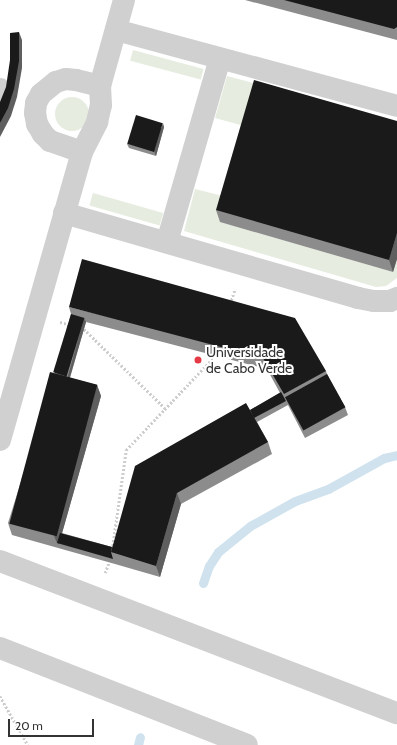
<!DOCTYPE html>
<style>
body{margin:0}
#map{position:relative;width:397px;height:745px;overflow:hidden;background:#fff;font-family:Cabin,sans-serif}
div>[style]{position:absolute}
[style*='--x']{left:calc(var(--x)*1px);top:calc(var(--y)*1px);width:calc(var(--w)*1px);rotate:calc(var(--a)*1deg)}
.green>*{inset:0;background:#e6ecdf;transform-origin:0 0}
.round{border-radius:50%}
.stream>*{height:9px;margin:-4.5px;padding:0 4.5px;transform-origin:4.5px;border-radius:4.5px;background:#cfe2ee}
.path>*{height:2.5px;margin-top:-1.25px;transform-origin:0;background:repeating-linear-gradient(90deg,#cdcdcd 0 2px,transparent 0 4px)}
.minor>*{height:22px;margin:-11px;padding:0 11px;transform-origin:11px;border-radius:11px;background:#d0d0d0}
.wall>*{inset:0;background:#8c8c8c}
.shaded-wall>*{inset:0;background:#5f5f5f}
.building>*{inset:0;background:#1a1a1a;transform-origin:0 0}
.dots>*{width:11px;height:11px;translate:-50% -50%;box-sizing:border-box;border:2px solid #fff;border-radius:50%}
span{translate:-50% -50%;white-space:nowrap;text-align:center;line-height:1.15;-webkit-text-stroke:4px #fff;paint-order:stroke}
.poi-label{font-size:14px;color:#333}
.left{translate:0 -50%;text-align:left}
.scale{position:absolute;left:8px;top:719px;width:86px;height:18px;box-sizing:border-box;border:2px solid #333;border-top:0;padding-left:5px;font-size:12px;line-height:14px;white-space:nowrap;color:#333;-webkit-text-stroke:3px #fff;paint-order:stroke}
</style>
<div id="map">
<div class="green">
<i style="left:133px;top:50px;width:73px;height:11px;rotate:15deg"></i>
<i style="clip-path:polygon(227px 76px,397px 122px,248px 127px,215px 118px)"></i>
<i class="round" style="left:55px;top:97px;width:34px;height:34px"></i>
<i style="clip-path:polygon(195px 189px,227px 197px,221px 222px,393px 272px,397px 259px,397px 278px,386px 286px,376px 287px,184px 231px)"></i>
<i style="left:93px;top:193px;width:73px;height:13px;rotate:16deg"></i>
</div>
<div class="stream">
<i style="--x:203;--y:583;--w:18;--a:-71"></i>
<i style="--x:209;--y:566;--w:17;--a:-57"></i>
<i style="--x:218;--y:552;--w:41;--a:-39.1"></i>
<i style="--x:250;--y:526;--w:51;--a:-29.1"></i>
<i style="--x:295;--y:501;--w:35;--a:-20"></i>
<i style="--x:328;--y:489;--w:64;--a:-29"></i>
<i style="--x:384;--y:458;--w:13;--a:-13"></i>
<i style="--x:138;--y:745;--w:8;--a:-76"></i>
</div>
<div class="path">
<i style="--x:230;--y:304;--w:16;--a:-72"></i>
<i style="--x:60;--y:322;--w:11;--a:15"></i>
<i style="--x:84;--y:329;--w:113;--a:44.3"></i>
<i style="--x:112;--y:550;--w:101;--a:-82"></i>
<i style="--x:126;--y:450;--w:129;--a:-46.6"></i>
<i style="--x:105;--y:573;--w:12;--a:-70"></i>
<i style="--x:0;--y:696;--w:56;--a:60.3"></i>
</div>
<div class="minor">
<i style="--x:116;--y:30;--w:291;--a:15.1"></i>
<i style="--x:0;--y:89;--w:7;--a:45"></i>
<i style="--x:82;--y:152;--w:34;--a:-161"></i>
<i style="--x:50;--y:141;--w:10;--a:-135"></i>
<i style="--x:43;--y:134;--w:12;--a:-121"></i>
<i style="--x:37;--y:124;--w:11;--a:-100"></i>
<i style="--x:35;--y:113;--w:10;--a:-84"></i>
<i style="--x:36;--y:103;--w:10;--a:-61"></i>
<i style="--x:41;--y:94;--w:19;--a:-39"></i>
<i style="--x:56;--y:82;--w:10;--a:-17"></i>
<i style="--x:66;--y:79;--w:10;--a:6"></i>
<i style="--x:76;--y:80;--w:25;--a:14"></i>
<i style="--x:64;--y:213;--w:306;--a:16.1"></i>
<i style="--x:358;--y:298;--w:16;--a:11"></i>
<i style="--x:374;--y:301;--w:16;--a:0"></i>
<i style="--x:390;--y:301;--w:8;--a:-23"></i>
<i style="--x:167;--y:242;--w:191;--a:-73.9"></i>
<i style="--x:0;--y:440;--w:299;--a:-74.1"></i>
<i style="--x:82;--y:152;--w:34;--a:-63"></i>
<i style="--x:97;--y:122;--w:17;--a:-77"></i>
<i style="--x:101;--y:105;--w:19;--a:-93"></i>
<i style="--x:100;--y:86;--w:89;--a:-74.4"></i>
<i style="--x:0;--y:561;--w:425;--a:21"></i>
<i style="--x:0;--y:648;--w:265;--a:21.4"></i>
</div>
<div class="wall">
<i style="clip-path:polygon(245px 0,397px 0,397px 40px)"></i>
<i style="clip-path:polygon(397px 121px,397px 259px,393px 272px,220px 222px,216px 210px)"></i>
<i style="clip-path:polygon(164px 127px,156px 156px,129px 148px,127px 144px)"></i>
<i style="clip-path:polygon(evenodd,69px 307px,326px 371px,327px 374px,345px 407px,348px 415px,305px 438px,288px 405px,257px 422px,268px 442px,272px 454px,181px 504px,160px 577px,115px 564px,12px 535px,8px 523px,55px 373px,71px 314px,69px 307px,86px 322px,267px 369px,280px 393px,250px 410px,112px 547px,62px 533px,101px 396px,97px 385px,70px 378px,86px 322px)"></i>
</div>
<div class="shaded-wall">
<i style="clip-path:polygon(19px 32px,22px 40px,22px 68px,17px 97px,11px 116px,0 137px,0 123px)"></i>
<i style="clip-path:polygon(163px 123px,164px 127px,156px 156px,154px 151px)"></i>
<i style="clip-path:polygon(397px 233px,397px 259px,393px 272px,389px 260px)"></i>
<i style="clip-path:polygon(84px 318px,86px 322px,67px 387px,66px 383px)"></i>
<i style="clip-path:polygon(97px 385px,101px 396px,59px 544px,57px 543px,54px 536px)"></i>
<i style="clip-path:polygon(177px 493px,181px 504px,160px 577px,156px 566px)"></i>
</div>
<div class="building">
<i style="clip-path:polygon(284px 0,397px 0,397px 27px,394px 29px)"></i>
<i style="clip-path:polygon(19px 32px,19px 61px,14px 89px,8px 108px,0 123px,0 102px,6px 87px,10px 60px,10px 33px)"></i>
<i style="clip-path:polygon(254px 80px,397px 121px,397px 233px,389px 260px,216px 210px)"></i>
<i style="left:136px;top:115px;width:28px;height:30px;rotate:17deg"></i>
<i style="clip-path:polygon(82px 259px,295px 318px,326px 371px,284px 394px,263px 358px,69px 307px)"></i>
<i style="left:71px;top:314px;width:14px;height:61px;rotate:17deg"></i>
<i style="left:50px;top:372px;width:49px;height:157px;rotate:15deg"></i>
<i style="left:327px;top:374px;width:38px;height:48px;rotate:61deg"></i>
<i style="clip-path:polygon(281px 392px,286px 401px,254px 418px,250px 410px)"></i>
<i style="clip-path:polygon(246px 403px,268px 442px,177px 493px,156px 566px,111px 552px,135px 466px)"></i>
<i style="clip-path:polygon(60px 533px,112px 547px,111px 552px,113px 559px,57px 543px)"></i>
</div>
<div class="dots">
<i style="left:198px;top:360px;background:#e63946"></i>
</div>
<div class="poi-label">
<span class="left" style="left:206px;top:360px">Universidade<br>de Cabo Verde</span>
</div>
<div class="scale">20 m</div>
</div>
